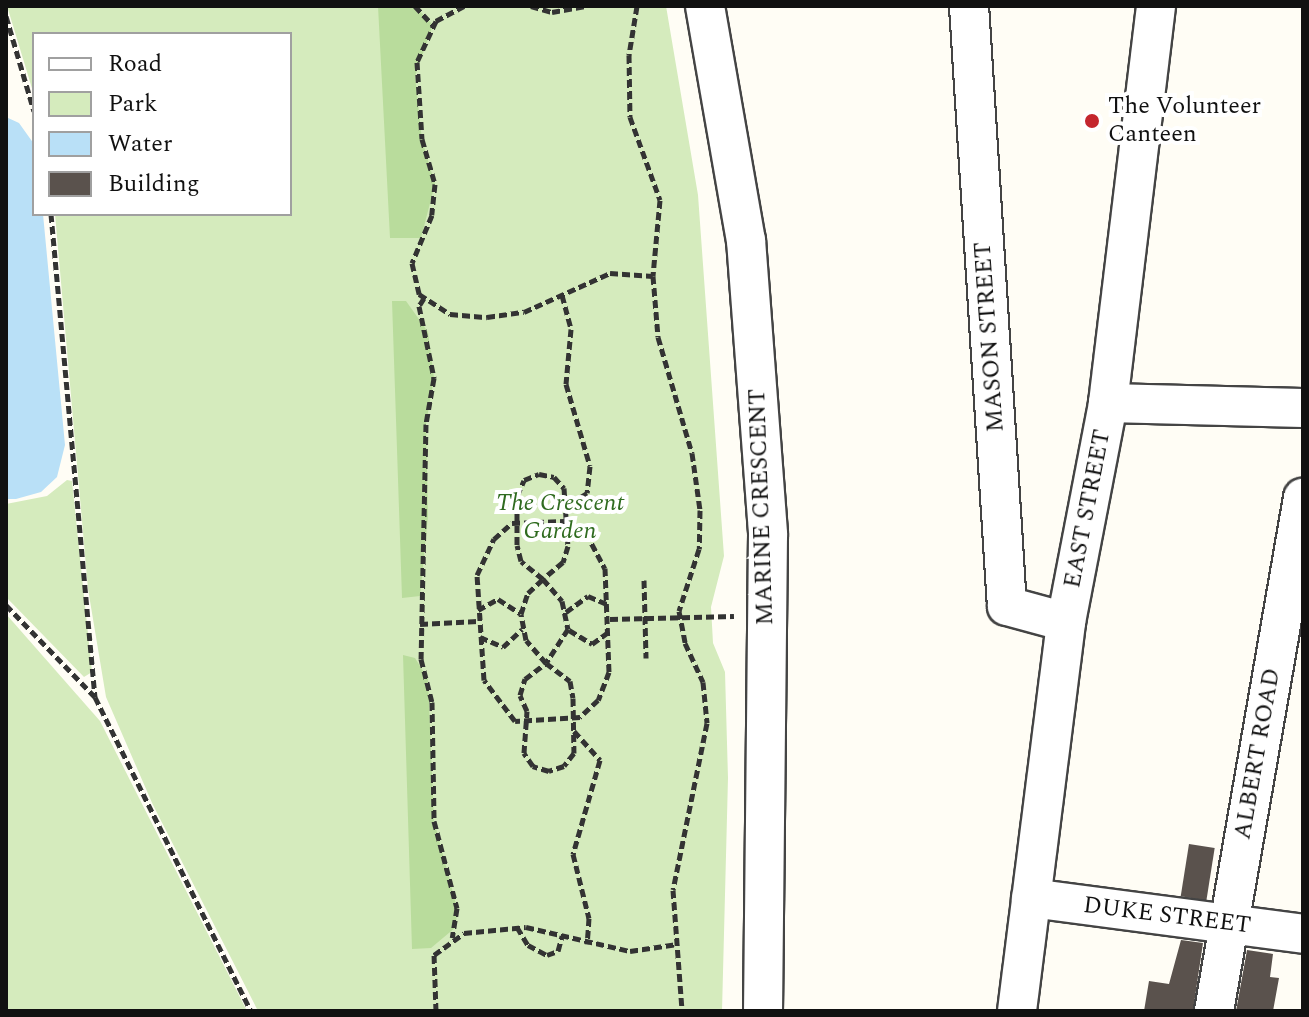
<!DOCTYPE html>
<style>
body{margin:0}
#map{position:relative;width:1309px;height:1017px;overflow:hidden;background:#fffdf5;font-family:Spectral,serif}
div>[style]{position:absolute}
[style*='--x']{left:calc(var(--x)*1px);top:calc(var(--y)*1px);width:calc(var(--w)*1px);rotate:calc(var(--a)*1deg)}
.green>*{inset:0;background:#d5ebbd}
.forest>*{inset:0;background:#b9dc9c}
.water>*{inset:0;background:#b9e0f7}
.building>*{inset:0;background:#5a524d;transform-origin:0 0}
.path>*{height:5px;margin-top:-2.5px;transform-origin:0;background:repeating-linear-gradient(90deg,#333 0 8px,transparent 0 12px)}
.roads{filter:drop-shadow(2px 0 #444) drop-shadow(-2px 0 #444) drop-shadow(0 2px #444) drop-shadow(0 -2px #444)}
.street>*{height:38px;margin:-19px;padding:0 19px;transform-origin:19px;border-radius:19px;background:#fff}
.dots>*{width:22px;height:22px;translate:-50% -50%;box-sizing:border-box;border:4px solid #fff;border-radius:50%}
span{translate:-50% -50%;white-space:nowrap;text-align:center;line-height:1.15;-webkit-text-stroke:8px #fff;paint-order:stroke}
.poi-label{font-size:24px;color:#111}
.left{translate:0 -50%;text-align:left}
.street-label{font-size:24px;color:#111}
.park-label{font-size:24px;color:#2f6b1f;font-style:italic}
.frame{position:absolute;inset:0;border:8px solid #111;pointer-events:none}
.legend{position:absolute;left:32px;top:32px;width:260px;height:184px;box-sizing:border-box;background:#fff;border:2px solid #a0a0a0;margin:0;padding:10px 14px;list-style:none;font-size:24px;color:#111}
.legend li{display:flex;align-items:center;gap:16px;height:40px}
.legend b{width:40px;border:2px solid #a0a0a0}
</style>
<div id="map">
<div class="green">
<i style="clip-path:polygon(7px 6px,666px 6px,698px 195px,724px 556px,711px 607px,713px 643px,725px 672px,728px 778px,722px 1011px,258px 1011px,153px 805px,106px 697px,88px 589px,55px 214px,290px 214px,290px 34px,34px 34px,34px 95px)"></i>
<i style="clip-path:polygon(67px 480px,72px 481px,92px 672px,84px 677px,6px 597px,6px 504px,47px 496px)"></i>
<i style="clip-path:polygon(6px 614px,100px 721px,247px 1011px,6px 1011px)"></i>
</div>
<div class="forest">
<i style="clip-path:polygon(378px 6px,415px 6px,433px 25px,415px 76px,422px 140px,435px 184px,421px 238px,390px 238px)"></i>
<i style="clip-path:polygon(392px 301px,406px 301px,428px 332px,434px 378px,426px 424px,428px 516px,420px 596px,402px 598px)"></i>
<i style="clip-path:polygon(403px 655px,415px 658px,428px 679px,434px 821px,457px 908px,456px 927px,431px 948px,412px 949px)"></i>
</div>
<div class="water">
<i style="clip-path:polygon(6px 117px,19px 123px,34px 144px,34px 214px,43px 214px,65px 445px,57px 477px,41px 492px,16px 499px,6px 499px)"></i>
</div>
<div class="building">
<i style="left:1189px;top:844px;width:26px;height:53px;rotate:9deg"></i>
<i style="clip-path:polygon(1181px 940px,1203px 943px,1193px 1011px,1144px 1011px,1149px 981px,1169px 984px)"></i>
<i style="clip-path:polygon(1247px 950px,1273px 954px,1270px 977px,1279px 978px,1273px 1011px,1236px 1011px)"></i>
</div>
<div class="path">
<i style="--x:415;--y:6;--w:26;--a:47"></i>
<i style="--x:464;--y:6;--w:32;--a:152"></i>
<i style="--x:436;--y:21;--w:45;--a:114.9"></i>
<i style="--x:417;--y:62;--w:77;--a:86.3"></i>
<i style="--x:422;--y:139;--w:47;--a:73.9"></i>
<i style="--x:435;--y:184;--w:31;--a:96"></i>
<i style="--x:432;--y:215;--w:52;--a:112.6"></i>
<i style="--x:412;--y:263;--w:32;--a:77"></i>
<i style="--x:419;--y:294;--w:37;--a:33"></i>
<i style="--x:450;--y:314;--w:37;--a:5"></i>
<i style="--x:487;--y:317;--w:37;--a:-8"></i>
<i style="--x:524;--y:312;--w:94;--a:-24.4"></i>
<i style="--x:610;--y:273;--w:43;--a:4"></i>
<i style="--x:531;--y:6;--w:22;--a:16"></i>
<i style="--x:552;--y:12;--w:34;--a:-10"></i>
<i style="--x:637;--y:6;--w:50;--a:99.3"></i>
<i style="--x:629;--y:55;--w:62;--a:89.1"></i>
<i style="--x:630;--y:117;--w:88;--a:70.1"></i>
<i style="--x:660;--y:200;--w:76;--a:95.3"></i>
<i style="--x:653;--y:276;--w:61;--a:85.3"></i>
<i style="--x:658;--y:337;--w:121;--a:73.7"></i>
<i style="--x:692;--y:453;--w:58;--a:82"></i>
<i style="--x:700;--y:510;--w:39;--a:91"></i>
<i style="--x:699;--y:549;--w:65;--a:107.9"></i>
<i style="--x:679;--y:611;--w:33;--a:79"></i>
<i style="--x:685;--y:643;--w:43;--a:65.2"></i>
<i style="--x:703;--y:682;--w:41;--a:84.4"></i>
<i style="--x:707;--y:723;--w:170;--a:101.5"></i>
<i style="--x:673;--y:890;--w:121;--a:85.7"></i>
<i style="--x:6;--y:16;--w:99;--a:73.6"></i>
<i style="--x:51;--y:214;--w:485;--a:84.8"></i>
<i style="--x:562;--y:295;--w:35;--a:75"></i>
<i style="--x:571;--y:329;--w:55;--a:95.2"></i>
<i style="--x:566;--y:384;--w:85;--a:73.7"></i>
<i style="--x:590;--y:466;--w:27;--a:96"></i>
<i style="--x:587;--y:493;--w:26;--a:148"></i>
<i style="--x:424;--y:298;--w:9;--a:122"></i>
<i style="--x:419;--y:306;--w:74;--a:78.2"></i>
<i style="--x:434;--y:378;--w:47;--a:99.9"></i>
<i style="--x:426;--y:424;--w:235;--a:91.2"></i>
<i style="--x:421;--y:659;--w:44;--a:75.7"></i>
<i style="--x:432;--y:702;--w:119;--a:89"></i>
<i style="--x:434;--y:821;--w:90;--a:75.2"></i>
<i style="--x:457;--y:908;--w:30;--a:99"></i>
<i style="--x:539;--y:474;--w:15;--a:11"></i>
<i style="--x:554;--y:477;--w:15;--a:48"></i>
<i style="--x:564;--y:488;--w:58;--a:86.1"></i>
<i style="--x:568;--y:546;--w:17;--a:107"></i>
<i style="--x:563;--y:562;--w:26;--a:140"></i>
<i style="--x:543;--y:579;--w:28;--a:-141"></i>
<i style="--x:521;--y:561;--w:16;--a:-104"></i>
<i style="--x:517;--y:545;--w:49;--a:-90"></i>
<i style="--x:517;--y:496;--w:17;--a:-66"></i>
<i style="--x:524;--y:480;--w:16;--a:-22"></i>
<i style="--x:564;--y:521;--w:25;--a:29"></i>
<i style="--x:586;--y:533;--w:40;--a:62"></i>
<i style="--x:605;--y:568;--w:104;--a:87.8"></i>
<i style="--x:609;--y:672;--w:30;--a:111"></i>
<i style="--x:598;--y:700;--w:25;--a:137"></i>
<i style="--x:580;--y:717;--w:65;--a:176.5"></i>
<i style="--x:515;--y:721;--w:51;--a:-127.1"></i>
<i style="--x:484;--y:680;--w:105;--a:-93.8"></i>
<i style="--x:477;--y:575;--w:40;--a:-65"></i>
<i style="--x:494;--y:539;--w:24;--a:-42"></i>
<i style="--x:512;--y:523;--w:52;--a:-2.2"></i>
<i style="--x:543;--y:579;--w:29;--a:49"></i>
<i style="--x:562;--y:601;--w:29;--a:78"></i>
<i style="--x:568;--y:629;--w:40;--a:122.9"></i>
<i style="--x:546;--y:663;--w:30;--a:-131"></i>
<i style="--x:526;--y:640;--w:26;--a:-101"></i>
<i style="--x:521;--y:614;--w:22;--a:-72"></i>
<i style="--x:528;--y:593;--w:21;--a:-43"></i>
<i style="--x:644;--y:580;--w:78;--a:88.5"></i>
<i style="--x:6;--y:605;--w:128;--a:45.9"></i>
<i style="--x:95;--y:697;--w:351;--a:63.6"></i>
<i style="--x:478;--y:610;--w:23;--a:-29"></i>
<i style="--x:498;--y:599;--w:27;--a:33"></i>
<i style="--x:566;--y:612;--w:27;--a:-36"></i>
<i style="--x:588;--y:596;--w:23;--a:23"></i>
<i style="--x:610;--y:619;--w:124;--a:-1.4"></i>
<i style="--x:420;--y:624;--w:58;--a:-3"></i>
<i style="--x:569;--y:630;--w:27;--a:31"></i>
<i style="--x:592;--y:644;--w:22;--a:-36"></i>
<i style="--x:480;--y:637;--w:25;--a:23"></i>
<i style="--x:503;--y:647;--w:26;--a:-43"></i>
<i style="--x:546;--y:663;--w:30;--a:37"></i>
<i style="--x:570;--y:681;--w:17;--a:80"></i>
<i style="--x:573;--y:698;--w:55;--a:89"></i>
<i style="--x:574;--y:753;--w:16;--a:128"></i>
<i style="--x:564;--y:766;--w:16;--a:162"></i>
<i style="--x:549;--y:771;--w:17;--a:-163"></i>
<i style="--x:533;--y:766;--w:16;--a:-125"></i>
<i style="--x:524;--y:753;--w:42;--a:-85.9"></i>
<i style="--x:527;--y:711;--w:17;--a:-114"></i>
<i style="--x:520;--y:695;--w:17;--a:-73"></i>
<i style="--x:525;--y:679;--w:26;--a:-37"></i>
<i style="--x:574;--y:731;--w:39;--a:48"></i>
<i style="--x:600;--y:760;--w:98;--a:106"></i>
<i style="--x:573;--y:854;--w:66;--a:76"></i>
<i style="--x:589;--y:918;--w:26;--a:94"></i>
<i style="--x:517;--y:927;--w:21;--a:59"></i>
<i style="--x:528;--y:945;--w:21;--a:28"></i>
<i style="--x:547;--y:955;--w:12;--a:-20"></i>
<i style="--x:558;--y:951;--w:16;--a:-75"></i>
<i style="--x:436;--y:1011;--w:56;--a:-92"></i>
<i style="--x:434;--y:955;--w:37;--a:-36"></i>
<i style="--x:464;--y:933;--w:62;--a:-5.5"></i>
<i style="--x:526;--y:927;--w:107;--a:13"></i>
<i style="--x:630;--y:951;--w:48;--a:-8.5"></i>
</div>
<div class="roads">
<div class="street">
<i style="--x:705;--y:6;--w:238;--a:80.1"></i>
<i style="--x:746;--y:240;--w:296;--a:85.7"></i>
<i style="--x:768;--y:535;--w:476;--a:90.6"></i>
<i style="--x:969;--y:6;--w:601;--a:86.38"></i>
<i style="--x:1007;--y:606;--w:61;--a:15.2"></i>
<i style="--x:1108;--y:403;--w:195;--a:1.5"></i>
<i style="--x:1031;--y:898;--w:274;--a:7.5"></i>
<i style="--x:1017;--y:1011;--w:392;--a:-82.8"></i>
<i style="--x:1066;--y:622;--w:223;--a:-79.1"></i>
<i style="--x:1108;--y:403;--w:400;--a:-83.1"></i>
<i style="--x:1214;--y:1011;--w:521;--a:-80.16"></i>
</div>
</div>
<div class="dots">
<i style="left:1092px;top:121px;background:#c4262e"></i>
</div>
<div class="poi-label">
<span class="left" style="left:1108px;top:121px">The Volunteer<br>Canteen</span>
</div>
<div class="street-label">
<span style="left:990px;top:337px;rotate:-94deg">MASON STREET</span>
<span style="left:762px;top:507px;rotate:-92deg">MARINE CRESCENT</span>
<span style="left:1088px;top:509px;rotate:-79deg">EAST STREET</span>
<span style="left:1258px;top:754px;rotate:-80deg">ALBERT ROAD</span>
<span style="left:1167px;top:916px;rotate:7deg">DUKE STREET</span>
</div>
<div class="park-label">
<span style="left:560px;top:518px">The Crescent<br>Garden</span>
</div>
<div class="frame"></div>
<ul class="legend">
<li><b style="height:10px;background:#fff"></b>Road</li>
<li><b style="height:22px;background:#d5ebbd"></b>Park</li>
<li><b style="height:22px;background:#b9e0f7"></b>Water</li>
<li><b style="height:22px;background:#5a524d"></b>Building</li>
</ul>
</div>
